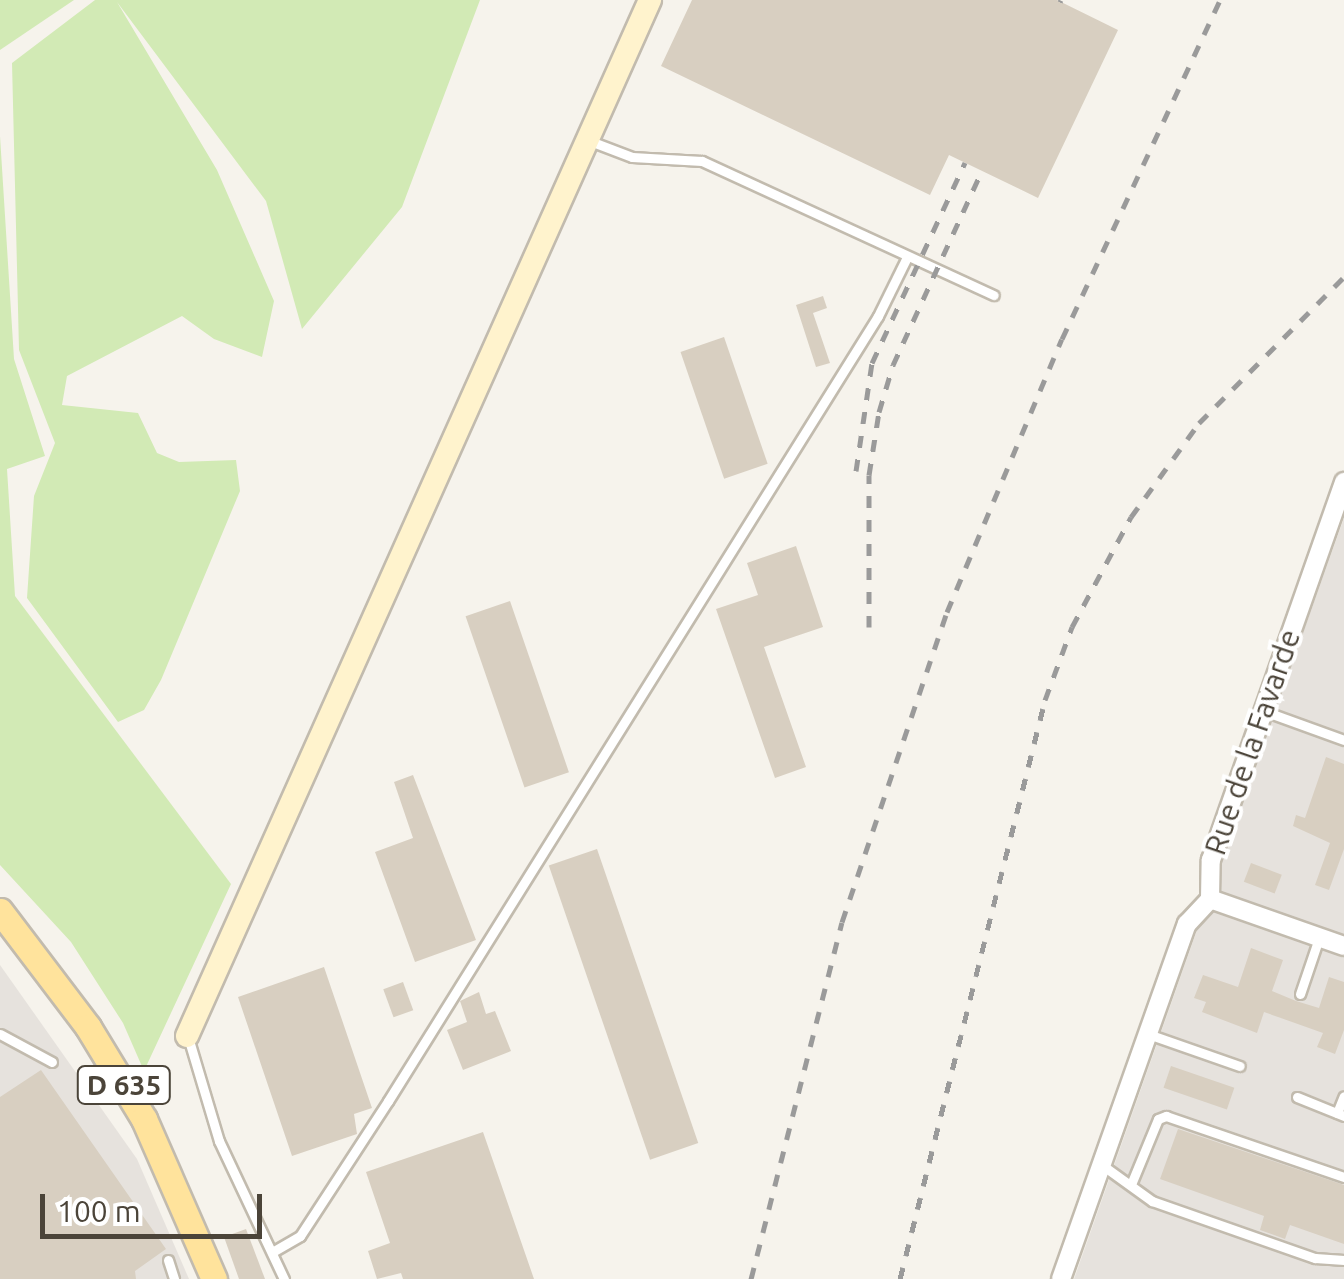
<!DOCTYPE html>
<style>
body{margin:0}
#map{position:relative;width:1344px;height:1279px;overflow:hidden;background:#f6f3ec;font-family:Ubuntu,sans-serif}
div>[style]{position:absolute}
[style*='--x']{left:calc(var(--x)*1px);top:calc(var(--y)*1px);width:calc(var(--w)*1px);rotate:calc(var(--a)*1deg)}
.industrial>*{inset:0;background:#e6e2dd}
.green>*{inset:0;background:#d2eab5}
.building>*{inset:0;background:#d8cfc1;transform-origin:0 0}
.roads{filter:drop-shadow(2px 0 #c2bbae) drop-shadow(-2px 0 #c2bbae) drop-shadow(0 2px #c2bbae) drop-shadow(0 -2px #c2bbae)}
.lane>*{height:9px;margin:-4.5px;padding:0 4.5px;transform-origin:4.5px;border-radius:4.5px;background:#fff}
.street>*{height:18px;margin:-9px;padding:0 9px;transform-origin:9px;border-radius:9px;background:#fff}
.secondary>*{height:22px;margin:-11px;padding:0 11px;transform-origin:11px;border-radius:11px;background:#fff3cd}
.primary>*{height:25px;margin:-12.5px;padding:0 12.5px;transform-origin:12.5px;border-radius:12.5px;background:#ffe39c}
.rail>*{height:5px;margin-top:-2.5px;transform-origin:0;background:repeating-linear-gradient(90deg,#9a9a9a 0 12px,transparent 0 24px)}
span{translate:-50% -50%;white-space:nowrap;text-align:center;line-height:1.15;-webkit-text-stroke:8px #fff;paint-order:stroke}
.shield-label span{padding:2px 8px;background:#fff;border:2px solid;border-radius:8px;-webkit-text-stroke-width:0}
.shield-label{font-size:28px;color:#4b4439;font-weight:700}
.street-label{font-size:30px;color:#4b4439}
.scale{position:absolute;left:40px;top:1194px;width:222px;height:45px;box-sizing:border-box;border:5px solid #4b4439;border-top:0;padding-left:12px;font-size:30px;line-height:35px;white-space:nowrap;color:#4b4439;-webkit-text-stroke:8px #fff;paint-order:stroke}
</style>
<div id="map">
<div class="industrial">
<i style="clip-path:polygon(1344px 518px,1344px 1279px,1074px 1279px,1221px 862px)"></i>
<i style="clip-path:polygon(0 965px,137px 1159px,189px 1279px,0 1279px)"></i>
</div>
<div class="green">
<i style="clip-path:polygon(0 0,74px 0,0 50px)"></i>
<i style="clip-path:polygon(95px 0,480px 0,402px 207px,302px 329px,266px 201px,117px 2px,217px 170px,274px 301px,262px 357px,214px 339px,182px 316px,67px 376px,62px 405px,138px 413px,157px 453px,179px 462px,236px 460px,240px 491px,161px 680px,144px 710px,118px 722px,27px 598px,34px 496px,55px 443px,19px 350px,12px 63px)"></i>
<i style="clip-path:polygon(0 136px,14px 359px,45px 456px,7px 469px,15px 596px,231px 884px,144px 1071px,123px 1023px,71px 942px,0 865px)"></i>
</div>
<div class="building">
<i style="clip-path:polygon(692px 0,1057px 0,1118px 30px,1038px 198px,949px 155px,930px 195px,661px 66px)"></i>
<i style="clip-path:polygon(823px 296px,827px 308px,813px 313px,830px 363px,816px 367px,796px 305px)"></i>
<i style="left:724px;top:337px;width:134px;height:46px;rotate:71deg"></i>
<i style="clip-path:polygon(796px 546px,823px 627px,764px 647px,806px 767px,775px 778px,716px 609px,758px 595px,747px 563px)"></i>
<i style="left:510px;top:601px;width:181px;height:47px;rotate:71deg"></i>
<i style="clip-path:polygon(1326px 757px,1344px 764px,1344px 849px,1329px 890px,1315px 885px,1330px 843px,1293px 826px,1296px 815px,1305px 818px)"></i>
<i style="clip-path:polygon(413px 775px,476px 940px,415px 962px,375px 852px,413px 838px,394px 782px)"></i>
<i style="left:597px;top:849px;width:311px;height:51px;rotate:71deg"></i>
<i style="left:1251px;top:863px;width:33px;height:20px;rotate:21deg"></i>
<i style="clip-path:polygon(1251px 948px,1283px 960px,1272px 991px,1296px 1001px,1319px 1008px,1329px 977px,1344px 982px,1344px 1030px,1335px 1054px,1317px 1047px,1323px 1033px,1264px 1012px,1257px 1033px,1202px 1012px,1206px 1002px,1194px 998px,1203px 975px,1238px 987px)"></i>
<i style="clip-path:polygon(324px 967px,372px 1108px,354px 1114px,357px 1134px,292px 1156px,238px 997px)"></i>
<i style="left:403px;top:982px;width:30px;height:21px;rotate:70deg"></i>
<i style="clip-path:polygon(479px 992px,486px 1014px,495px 1011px,511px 1051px,463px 1070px,447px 1030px,467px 1022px,460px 1001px)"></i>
<i style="left:1171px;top:1066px;width:67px;height:23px;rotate:19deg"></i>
<i style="clip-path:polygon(41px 1070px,166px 1249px,135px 1271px,136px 1279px,0 1279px,0 1097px)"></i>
<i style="clip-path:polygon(1178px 1129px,1344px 1185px,1344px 1244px,1290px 1225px,1285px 1239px,1260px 1230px,1264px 1216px,1160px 1179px)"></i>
<i style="clip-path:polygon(483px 1132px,534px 1279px,403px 1279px,401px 1273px,377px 1279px,368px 1251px,390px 1243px,366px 1172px)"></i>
<i style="clip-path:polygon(246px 1229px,265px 1279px,239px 1279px,224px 1237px)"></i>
</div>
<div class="roads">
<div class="lane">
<i style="--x:590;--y:141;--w:45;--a:20.9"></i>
<i style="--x:632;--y:157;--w:70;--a:3.3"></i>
<i style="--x:702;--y:161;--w:321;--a:24.7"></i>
<i style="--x:1264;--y:711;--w:85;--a:19.9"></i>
<i style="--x:1300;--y:994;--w:59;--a:-71.3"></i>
<i style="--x:0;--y:1034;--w:59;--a:28.3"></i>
<i style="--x:1148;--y:1034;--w:97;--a:19.2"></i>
<i style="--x:188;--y:1037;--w:109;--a:73.4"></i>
<i style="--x:219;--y:1141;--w:153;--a:64.8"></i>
<i style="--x:1297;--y:1097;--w:51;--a:22"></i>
<i style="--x:1337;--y:1113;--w:18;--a:-68"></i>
<i style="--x:1102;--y:1165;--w:62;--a:35.8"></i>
<i style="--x:1152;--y:1201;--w:173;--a:19.3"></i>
<i style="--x:1315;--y:1258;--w:29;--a:4"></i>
<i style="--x:1132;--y:1182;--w:68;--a:-67.6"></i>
<i style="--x:1158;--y:1119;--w:9;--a:-21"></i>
<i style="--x:1166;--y:1116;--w:188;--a:18.9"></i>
<i style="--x:274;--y:1251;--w:30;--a:-30"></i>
<i style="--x:300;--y:1236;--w:161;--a:-56.9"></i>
<i style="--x:388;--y:1101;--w:925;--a:-58.03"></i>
<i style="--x:878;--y:316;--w:66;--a:-63.8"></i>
<i style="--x:168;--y:1260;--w:20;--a:72"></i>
</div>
<div class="street">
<i style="--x:1210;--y:899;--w:142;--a:19.3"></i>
<i style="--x:1061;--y:1279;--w:377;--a:-70.5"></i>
<i style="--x:1187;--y:924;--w:34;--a:-47"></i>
<i style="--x:1210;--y:899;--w:39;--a:-89"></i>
<i style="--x:1211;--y:860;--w:401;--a:-70.6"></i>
</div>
<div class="secondary">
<i style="--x:187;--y:1036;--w:1135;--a:-65.92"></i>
</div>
<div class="primary">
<i style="--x:0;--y:911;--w:146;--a:52.8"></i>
<i style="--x:88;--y:1027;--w:108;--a:58.7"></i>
<i style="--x:144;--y:1119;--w:175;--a:66.4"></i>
</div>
</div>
<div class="rail">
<i style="--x:1060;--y:2;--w:2;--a:-63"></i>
<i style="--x:856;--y:471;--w:109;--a:-81.6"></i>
<i style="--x:872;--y:363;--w:221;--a:-65.1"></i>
<i style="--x:869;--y:627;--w:152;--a:-90"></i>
<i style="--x:869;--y:475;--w:64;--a:-81"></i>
<i style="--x:879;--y:412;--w:49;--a:-73.4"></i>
<i style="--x:893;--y:365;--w:213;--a:-65.4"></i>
<i style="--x:751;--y:1279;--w:368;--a:-75.7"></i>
<i style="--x:842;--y:922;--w:327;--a:-71.3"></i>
<i style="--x:947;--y:612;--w:296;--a:-67.2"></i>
<i style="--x:1062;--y:339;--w:374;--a:-65"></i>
<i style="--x:900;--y:1279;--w:597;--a:-75.94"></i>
<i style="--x:1045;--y:700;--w:78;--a:-69.7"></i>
<i style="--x:1072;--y:627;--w:125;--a:-61.8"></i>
<i style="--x:1131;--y:517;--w:116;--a:-54.1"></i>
<i style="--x:1199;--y:423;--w:206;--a:-45.2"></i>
</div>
<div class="shield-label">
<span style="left:124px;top:1085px">D 635</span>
</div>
<div class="street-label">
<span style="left:1252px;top:742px;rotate:-71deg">Rue de la Favarde</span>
</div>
<div class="scale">100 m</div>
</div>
